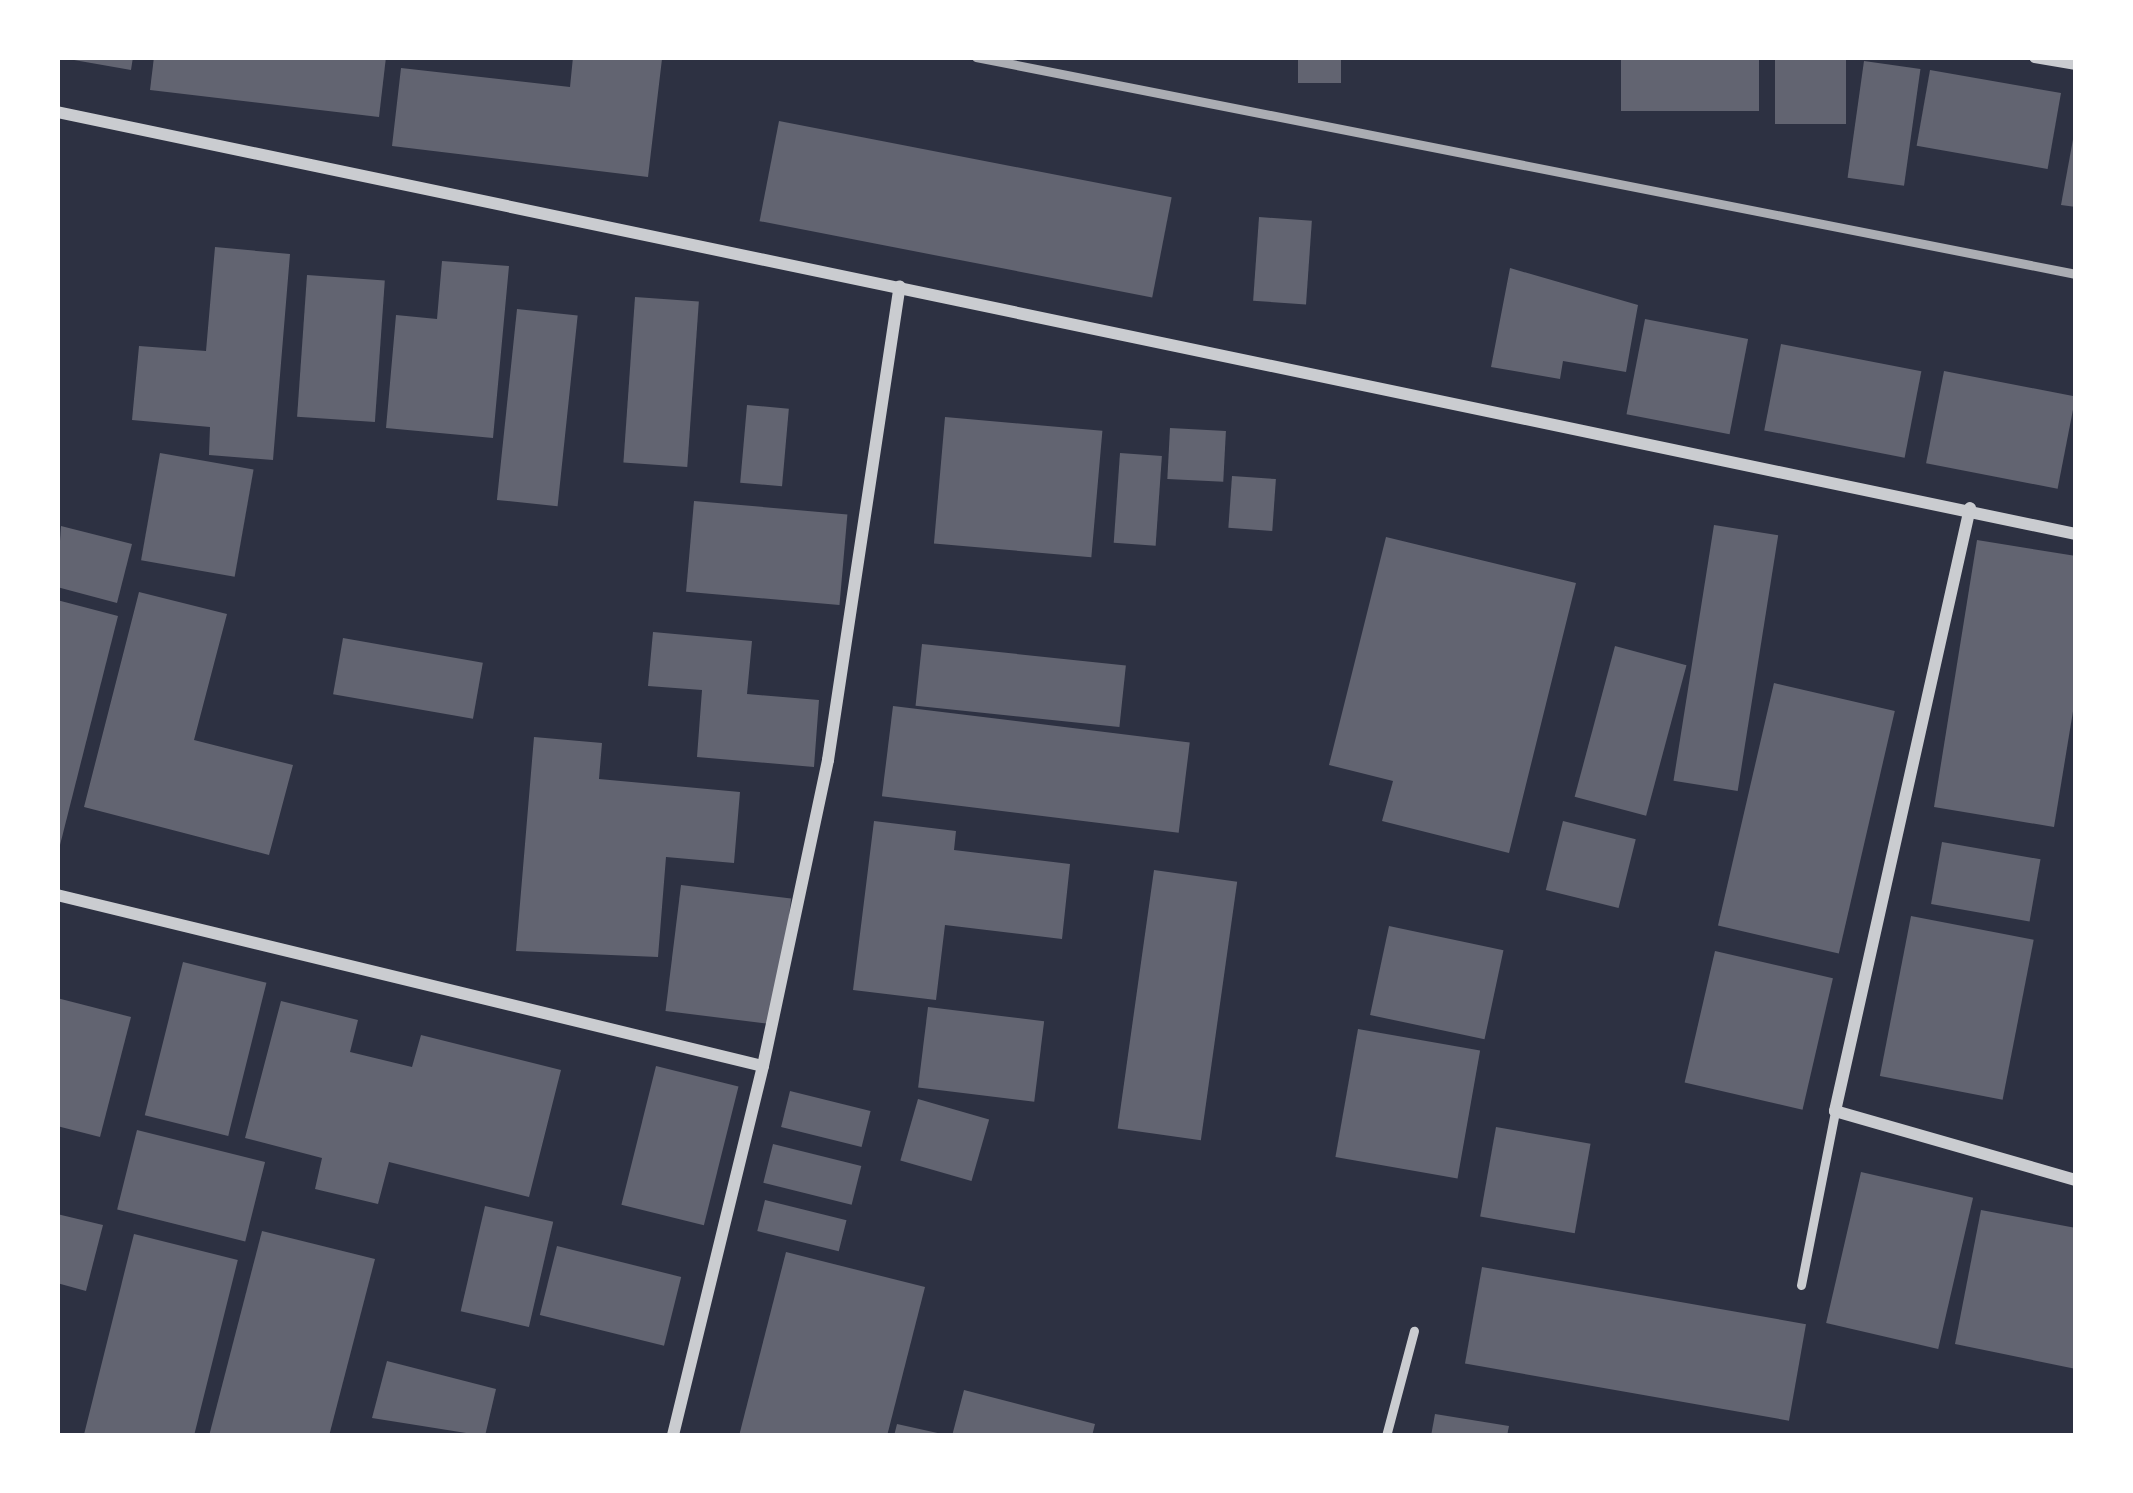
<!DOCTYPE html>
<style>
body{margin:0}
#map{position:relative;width:2133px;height:1493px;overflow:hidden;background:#2d3142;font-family:"Roboto Condensed",sans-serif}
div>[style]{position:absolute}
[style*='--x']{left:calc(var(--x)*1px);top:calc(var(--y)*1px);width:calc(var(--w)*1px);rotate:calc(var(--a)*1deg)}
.building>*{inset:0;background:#626471;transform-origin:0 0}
.service>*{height:9px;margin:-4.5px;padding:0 4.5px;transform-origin:4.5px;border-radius:4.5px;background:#caccd0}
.minor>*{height:12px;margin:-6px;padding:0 6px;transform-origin:6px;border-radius:6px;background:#caccd0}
.rail>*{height:9px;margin:-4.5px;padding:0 4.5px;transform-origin:4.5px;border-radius:4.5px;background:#abadb3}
span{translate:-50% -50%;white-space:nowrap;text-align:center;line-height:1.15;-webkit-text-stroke:9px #fff;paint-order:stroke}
.frame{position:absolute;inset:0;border:60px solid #fff;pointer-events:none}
</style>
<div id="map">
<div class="building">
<i style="clip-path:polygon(57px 57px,133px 57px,131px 70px)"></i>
<i style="clip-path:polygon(154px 57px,386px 57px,379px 117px,150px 90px)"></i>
<i style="clip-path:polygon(573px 57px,662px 59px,648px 177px,392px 146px,401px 68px,570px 87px)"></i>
<i style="left:1298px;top:57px;width:43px;height:26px"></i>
<i style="left:1621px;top:57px;width:138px;height:54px"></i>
<i style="left:1775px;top:57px;width:71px;height:67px"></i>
<i style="left:1864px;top:61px;width:57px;height:118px;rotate:8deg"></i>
<i style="left:1930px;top:70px;width:133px;height:77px;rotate:10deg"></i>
<i style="left:779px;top:121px;width:400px;height:102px;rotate:11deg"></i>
<i style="clip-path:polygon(2076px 123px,2076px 207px,2061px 205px)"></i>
<i style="left:1259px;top:217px;width:53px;height:84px;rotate:4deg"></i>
<i style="clip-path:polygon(215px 247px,290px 254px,273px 460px,209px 455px,210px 427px,132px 420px,139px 346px,206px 351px)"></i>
<i style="clip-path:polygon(442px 261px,509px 266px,493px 438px,386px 428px,396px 315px,437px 319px)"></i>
<i style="clip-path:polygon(1510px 268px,1638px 305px,1626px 372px,1563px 361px,1560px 379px,1491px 367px)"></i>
<i style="left:307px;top:275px;width:78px;height:142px;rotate:4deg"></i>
<i style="left:635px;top:297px;width:64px;height:166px;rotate:4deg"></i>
<i style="left:517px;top:309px;width:61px;height:192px;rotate:6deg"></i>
<i style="left:1645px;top:319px;width:105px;height:97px;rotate:11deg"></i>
<i style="left:1781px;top:344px;width:143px;height:88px;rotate:11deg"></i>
<i style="left:1944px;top:371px;width:134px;height:94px;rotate:11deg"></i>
<i style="left:747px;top:405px;width:42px;height:78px;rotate:5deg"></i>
<i style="left:945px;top:417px;width:158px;height:127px;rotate:5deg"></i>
<i style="left:1170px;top:428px;width:56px;height:51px;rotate:3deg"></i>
<i style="left:160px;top:453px;width:95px;height:109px;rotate:10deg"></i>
<i style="left:1120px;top:453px;width:42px;height:90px;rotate:4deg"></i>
<i style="left:1232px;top:476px;width:44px;height:52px;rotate:4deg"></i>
<i style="left:694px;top:501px;width:154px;height:91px;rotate:5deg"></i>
<i style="left:1714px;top:525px;width:65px;height:259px;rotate:9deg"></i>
<i style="clip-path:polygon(61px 526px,132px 544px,117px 603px,57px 587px)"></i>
<i style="clip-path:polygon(1386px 537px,1576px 583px,1509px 853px,1382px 821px,1393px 781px,1329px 765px)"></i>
<i style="clip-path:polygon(1977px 540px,2076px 556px,2076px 693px,2054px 827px,1934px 807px)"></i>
<i style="clip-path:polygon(139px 592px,227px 614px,194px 740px,293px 765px,269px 855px,84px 807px)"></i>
<i style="clip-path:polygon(57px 600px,118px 616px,59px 849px,57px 849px)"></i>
<i style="clip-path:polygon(653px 632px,752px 641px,747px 694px,819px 700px,814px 767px,697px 757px,702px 690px,648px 686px)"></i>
<i style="left:343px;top:638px;width:142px;height:57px;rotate:10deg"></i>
<i style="left:922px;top:644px;width:205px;height:62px;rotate:6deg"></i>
<i style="left:1615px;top:646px;width:74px;height:156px;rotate:15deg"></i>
<i style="left:1774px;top:683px;width:124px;height:249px;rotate:13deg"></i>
<i style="left:893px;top:706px;width:299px;height:91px;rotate:7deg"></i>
<i style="clip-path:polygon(534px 737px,602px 743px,599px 779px,740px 792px,734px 863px,666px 857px,658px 957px,516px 951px)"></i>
<i style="clip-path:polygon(874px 821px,956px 831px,954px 850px,1070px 864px,1062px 939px,945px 925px,936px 1000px,853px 990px)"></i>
<i style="left:1563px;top:821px;width:75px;height:71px;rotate:14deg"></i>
<i style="left:1942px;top:842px;width:100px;height:63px;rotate:10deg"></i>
<i style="left:1154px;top:870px;width:84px;height:261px;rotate:8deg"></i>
<i style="left:681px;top:885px;width:111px;height:127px;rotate:7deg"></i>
<i style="left:1911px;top:916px;width:125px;height:163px;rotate:11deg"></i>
<i style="left:1389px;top:926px;width:117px;height:91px;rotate:12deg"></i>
<i style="left:1715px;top:951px;width:121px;height:135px;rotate:13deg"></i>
<i style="left:183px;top:962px;width:86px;height:158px;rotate:14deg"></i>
<i style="clip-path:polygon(57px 998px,131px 1017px,100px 1137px,57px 1126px)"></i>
<i style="clip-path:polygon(281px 1001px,358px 1020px,350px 1052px,412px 1067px,421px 1035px,561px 1070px,529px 1197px,389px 1162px,378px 1204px,315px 1189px,322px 1158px,245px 1138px)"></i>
<i style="left:928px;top:1007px;width:117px;height:81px;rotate:7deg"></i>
<i style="left:1358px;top:1029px;width:124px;height:130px;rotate:10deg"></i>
<i style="left:656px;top:1066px;width:85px;height:143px;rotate:14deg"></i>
<i style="left:790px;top:1091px;width:83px;height:37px;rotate:14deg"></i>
<i style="left:918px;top:1099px;width:74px;height:64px;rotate:16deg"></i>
<i style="left:1496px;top:1127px;width:96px;height:91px;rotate:10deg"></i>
<i style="left:137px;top:1130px;width:132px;height:82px;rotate:14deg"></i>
<i style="left:773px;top:1144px;width:91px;height:40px;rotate:14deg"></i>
<i style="left:1861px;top:1172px;width:115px;height:155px;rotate:13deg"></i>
<i style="left:765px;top:1200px;width:84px;height:32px;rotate:14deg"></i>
<i style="left:485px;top:1206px;width:70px;height:108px;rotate:13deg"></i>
<i style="clip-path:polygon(1981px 1210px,2076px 1228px,2076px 1369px,1955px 1344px)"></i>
<i style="clip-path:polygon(57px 1214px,103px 1225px,86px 1291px,57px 1283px)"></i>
<i style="clip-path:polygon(262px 1231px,375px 1259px,329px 1436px,209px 1436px)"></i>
<i style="left:134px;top:1234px;width:107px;height:208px;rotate:14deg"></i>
<i style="left:557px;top:1246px;width:128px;height:71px;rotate:14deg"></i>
<i style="clip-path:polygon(786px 1252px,925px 1287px,887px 1436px,739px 1436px)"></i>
<i style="left:1482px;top:1267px;width:329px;height:98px;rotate:10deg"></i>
<i style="clip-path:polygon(387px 1361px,496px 1389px,485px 1436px,372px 1418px)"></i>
<i style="clip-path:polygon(964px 1390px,1095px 1424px,1092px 1436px,952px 1436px)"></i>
<i style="clip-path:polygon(1435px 1414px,1509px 1426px,1507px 1436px,1431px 1436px)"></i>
<i style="clip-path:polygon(897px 1424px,942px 1434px,942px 1436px,894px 1436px)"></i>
</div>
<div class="service">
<i style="--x:1801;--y:1285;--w:177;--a:-78.9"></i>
<i style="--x:1386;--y:1436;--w:109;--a:-75.1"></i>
</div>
<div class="minor">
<i style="--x:2035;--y:57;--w:42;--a:9.7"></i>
<i style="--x:57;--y:112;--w:2063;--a:11.81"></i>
<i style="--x:1970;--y:508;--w:618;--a:102.62"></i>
<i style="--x:1835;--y:1111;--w:251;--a:16"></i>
<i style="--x:57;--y:895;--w:726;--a:13.62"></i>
<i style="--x:763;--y:1066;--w:381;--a:103.7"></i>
<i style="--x:763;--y:1066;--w:313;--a:-78"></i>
<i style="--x:828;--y:760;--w:479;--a:-81.4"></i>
</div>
<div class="rail">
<i style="--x:976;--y:57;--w:1121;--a:11.16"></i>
</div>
<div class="frame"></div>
</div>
